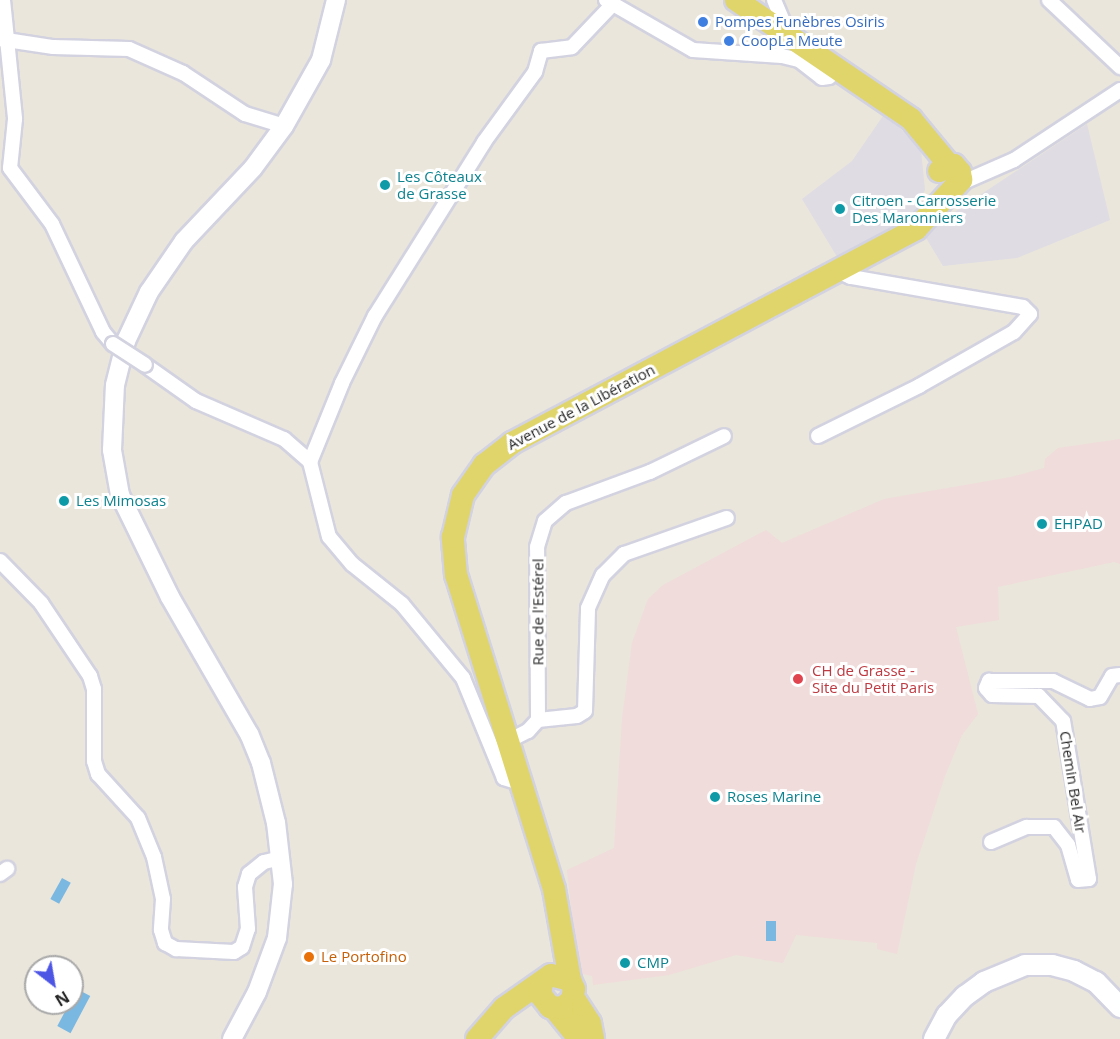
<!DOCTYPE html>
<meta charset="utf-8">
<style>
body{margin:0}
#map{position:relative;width:1120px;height:1039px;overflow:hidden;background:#eae6dc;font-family:"Open Sans",sans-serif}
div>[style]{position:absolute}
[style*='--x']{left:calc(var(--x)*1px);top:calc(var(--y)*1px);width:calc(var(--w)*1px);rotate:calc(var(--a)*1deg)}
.industrial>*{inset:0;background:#dfdce3}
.medical>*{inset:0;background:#f0dcda}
.water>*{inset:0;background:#7ab7e1;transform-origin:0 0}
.roads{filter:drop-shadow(2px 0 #d2d2e0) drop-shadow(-2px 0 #d2d2e0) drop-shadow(0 2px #d2d2e0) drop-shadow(0 -2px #d2d2e0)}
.minor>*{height:14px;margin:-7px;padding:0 7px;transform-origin:7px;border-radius:7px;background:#fff}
.tertiary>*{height:18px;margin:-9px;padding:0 9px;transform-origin:9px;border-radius:9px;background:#fff}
.secondary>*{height:20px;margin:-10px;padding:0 10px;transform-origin:10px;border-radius:10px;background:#fff}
.primary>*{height:22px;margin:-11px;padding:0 11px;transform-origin:11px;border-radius:11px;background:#e0d56a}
.bridges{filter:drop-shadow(2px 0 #d2d2e0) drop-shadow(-2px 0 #d2d2e0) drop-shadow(0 2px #d2d2e0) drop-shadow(0 -2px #d2d2e0)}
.minor-bridge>*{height:14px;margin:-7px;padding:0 7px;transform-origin:7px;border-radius:7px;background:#fff}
.dots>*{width:16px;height:16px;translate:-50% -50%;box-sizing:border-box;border:3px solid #fff;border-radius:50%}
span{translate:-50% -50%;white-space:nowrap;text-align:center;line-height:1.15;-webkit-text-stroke:6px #fff;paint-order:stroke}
.shop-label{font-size:15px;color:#366cbe}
.left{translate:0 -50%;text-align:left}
.culture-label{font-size:15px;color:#0d838f}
.street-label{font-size:15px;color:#292929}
.health-label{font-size:15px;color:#be3a42}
.food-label{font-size:15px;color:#c56008}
.north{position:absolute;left:24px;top:955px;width:60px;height:60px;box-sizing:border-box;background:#fff;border:2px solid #a9a9a9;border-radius:50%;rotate:149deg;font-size:16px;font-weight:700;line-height:24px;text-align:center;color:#292929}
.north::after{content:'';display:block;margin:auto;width:21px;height:27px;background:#4d55e5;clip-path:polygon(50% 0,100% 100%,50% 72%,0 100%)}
</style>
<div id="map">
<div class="industrial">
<i style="clip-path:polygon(885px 113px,921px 150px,925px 190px,909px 222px,839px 260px,802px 199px,852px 161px)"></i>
<i style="clip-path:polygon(1087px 124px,1110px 220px,1017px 258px,943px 266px,923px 233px)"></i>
</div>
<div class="medical">
<i style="clip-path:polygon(1120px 439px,1120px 564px,1114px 562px,998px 587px,999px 620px,956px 627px,978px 714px,962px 735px,945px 776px,916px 864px,897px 954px,877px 949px,877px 943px,796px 935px,783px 963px,736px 955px,669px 975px,593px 985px,592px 976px,578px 973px,567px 870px,614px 848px,622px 719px,632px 643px,648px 599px,663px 585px,766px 530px,782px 543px,884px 499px,1011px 477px,1044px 468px,1045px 459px,1058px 448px)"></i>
</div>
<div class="water">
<i style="left:62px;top:878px;width:10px;height:24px;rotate:29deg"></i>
<i style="left:766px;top:921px;width:10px;height:20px"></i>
<i style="left:77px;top:989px;width:15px;height:42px;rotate:28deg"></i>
</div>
<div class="roads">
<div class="minor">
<i style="--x:3;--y:0;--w:120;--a:84.2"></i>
<i style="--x:15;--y:119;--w:49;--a:95.8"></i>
<i style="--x:10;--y:168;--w:70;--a:53.1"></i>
<i style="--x:52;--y:224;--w:119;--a:64.7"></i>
<i style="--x:103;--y:332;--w:16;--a:50"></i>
<i style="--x:606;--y:0;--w:100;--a:29.9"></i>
<i style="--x:693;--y:50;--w:89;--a:3.9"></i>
<i style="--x:782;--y:56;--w:17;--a:13"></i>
<i style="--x:799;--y:60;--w:29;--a:38"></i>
<i style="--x:822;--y:78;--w:7;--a:-8"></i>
<i style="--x:829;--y:77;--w:13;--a:-51"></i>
<i style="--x:774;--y:0;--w:25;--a:67"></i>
<i style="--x:784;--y:23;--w:8;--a:104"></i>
<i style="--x:1049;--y:0;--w:98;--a:43.3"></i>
<i style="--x:0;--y:39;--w:54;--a:8.6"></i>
<i style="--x:53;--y:47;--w:76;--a:1.5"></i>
<i style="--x:129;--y:49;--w:59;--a:24"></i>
<i style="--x:183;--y:73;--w:74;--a:33.5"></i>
<i style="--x:245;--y:114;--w:41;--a:17.1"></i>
<i style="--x:959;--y:184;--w:60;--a:-23.6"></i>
<i style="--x:1014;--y:160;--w:127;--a:-33.4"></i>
<i style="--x:145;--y:365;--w:62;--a:35.2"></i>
<i style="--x:196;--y:401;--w:96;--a:23.4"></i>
<i style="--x:284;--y:439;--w:35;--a:41"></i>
<i style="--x:818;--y:436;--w:113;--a:-26.3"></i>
<i style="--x:919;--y:386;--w:109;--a:-29.6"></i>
<i style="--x:1014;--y:332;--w:24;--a:-48"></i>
<i style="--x:1030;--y:314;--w:10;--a:-135"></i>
<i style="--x:1023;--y:307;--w:175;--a:-170.1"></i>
<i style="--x:851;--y:277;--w:15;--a:-157"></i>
<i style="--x:0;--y:561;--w:59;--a:45.7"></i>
<i style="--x:41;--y:603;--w:88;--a:56.1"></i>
<i style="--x:90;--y:676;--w:14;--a:73"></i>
<i style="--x:94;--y:689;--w:72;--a:90"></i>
<i style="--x:94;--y:761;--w:14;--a:73"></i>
<i style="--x:98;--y:774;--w:59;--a:47.7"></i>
<i style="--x:138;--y:818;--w:42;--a:67.7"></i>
<i style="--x:154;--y:857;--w:43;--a:77.9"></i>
<i style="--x:163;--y:899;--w:31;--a:94"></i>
<i style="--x:161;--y:930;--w:14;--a:73"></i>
<i style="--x:165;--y:943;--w:13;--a:29"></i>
<i style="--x:176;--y:949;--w:58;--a:3"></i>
<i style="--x:234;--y:952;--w:9;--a:-32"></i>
<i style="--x:242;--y:947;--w:19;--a:-72"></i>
<i style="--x:248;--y:929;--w:42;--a:-94.1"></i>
<i style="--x:245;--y:887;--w:14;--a:-73"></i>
<i style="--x:249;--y:874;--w:19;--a:-39"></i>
<i style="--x:264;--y:862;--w:17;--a:-13"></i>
<i style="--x:538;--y:720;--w:39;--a:-6"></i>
<i style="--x:577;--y:716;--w:9;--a:-32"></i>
<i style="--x:585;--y:711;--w:103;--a:-88.3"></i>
<i style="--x:588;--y:608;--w:36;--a:-66"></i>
<i style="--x:603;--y:575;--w:30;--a:-45"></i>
<i style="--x:624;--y:554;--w:109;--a:-19.3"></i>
<i style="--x:506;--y:742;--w:25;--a:-27"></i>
<i style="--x:528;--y:731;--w:15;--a:-48"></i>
<i style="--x:538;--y:720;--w:173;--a:-90.3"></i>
<i style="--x:537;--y:547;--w:27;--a:-73"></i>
<i style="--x:545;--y:521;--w:28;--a:-41"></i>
<i style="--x:566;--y:503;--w:90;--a:-20.3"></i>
<i style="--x:650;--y:472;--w:82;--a:-25.9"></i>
<i style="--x:520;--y:783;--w:17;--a:-163"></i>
<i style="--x:504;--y:778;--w:108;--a:-112.3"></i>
<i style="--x:463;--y:678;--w:96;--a:-129.5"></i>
<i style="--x:402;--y:604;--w:64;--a:-141.3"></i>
<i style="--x:352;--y:564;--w:35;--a:-130"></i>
<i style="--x:329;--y:537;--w:77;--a:-104.2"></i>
<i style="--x:310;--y:462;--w:85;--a:-67.9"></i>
<i style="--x:342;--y:383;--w:75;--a:-63.8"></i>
<i style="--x:375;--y:316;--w:205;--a:-57.9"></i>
<i style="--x:484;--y:142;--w:87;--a:-53.9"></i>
<i style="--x:535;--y:72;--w:22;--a:-74"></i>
<i style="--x:541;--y:51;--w:31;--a:-7"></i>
<i style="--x:572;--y:47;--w:58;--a:-46.4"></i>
<i style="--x:991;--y:842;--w:39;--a:-23"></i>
<i style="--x:1027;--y:827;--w:27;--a:0"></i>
<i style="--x:1054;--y:827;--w:23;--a:52"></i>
<i style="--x:1068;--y:845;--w:36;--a:74"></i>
<i style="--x:1078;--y:880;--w:11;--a:-5"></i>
<i style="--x:1089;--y:879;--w:160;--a:-99.3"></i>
<i style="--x:1063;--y:721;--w:35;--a:-134"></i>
<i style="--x:1039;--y:696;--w:47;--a:-178.8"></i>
<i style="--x:992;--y:695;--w:9;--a:-131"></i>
<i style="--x:986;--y:688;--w:8;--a:-67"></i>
<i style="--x:989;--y:681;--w:64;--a:0"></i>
<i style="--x:1053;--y:681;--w:41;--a:25.9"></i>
<i style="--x:1090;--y:699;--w:10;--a:-11"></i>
<i style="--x:1100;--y:697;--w:24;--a:-60"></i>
<i style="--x:1112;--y:676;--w:8;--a:-7"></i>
<i style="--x:0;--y:874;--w:9;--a:-36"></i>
</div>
<div class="tertiary">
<i style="--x:232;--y:1039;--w:53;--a:-62"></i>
<i style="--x:257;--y:992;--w:58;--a:-69.7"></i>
<i style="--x:277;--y:938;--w:54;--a:-83.7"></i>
<i style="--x:283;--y:884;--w:61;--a:-96.5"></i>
<i style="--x:276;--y:823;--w:62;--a:-104"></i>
<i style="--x:261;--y:763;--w:31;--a:-112"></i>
<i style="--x:249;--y:734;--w:158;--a:-120"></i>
<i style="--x:170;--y:597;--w:114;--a:-116.1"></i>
<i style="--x:120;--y:495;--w:46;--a:-100.1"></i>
<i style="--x:112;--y:450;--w:65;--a:-87.4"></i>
<i style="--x:115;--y:385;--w:45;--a:-76"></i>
<i style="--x:126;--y:341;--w:54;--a:-64.9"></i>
<i style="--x:149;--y:292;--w:62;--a:-55.5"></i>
<i style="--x:184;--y:241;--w:100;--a:-46.6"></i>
<i style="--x:253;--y:168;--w:52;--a:-53.6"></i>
<i style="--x:284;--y:126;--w:76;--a:-60.7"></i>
<i style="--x:321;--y:60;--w:62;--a:-76"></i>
</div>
<div class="secondary">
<i style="--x:934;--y:1039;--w:27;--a:-62"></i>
<i style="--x:947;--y:1015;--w:26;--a:-47"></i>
<i style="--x:965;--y:996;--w:24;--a:-36"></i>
<i style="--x:984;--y:982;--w:44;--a:-22.5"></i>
<i style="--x:1025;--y:965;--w:27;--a:0"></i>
<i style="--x:1052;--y:965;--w:23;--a:15"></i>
<i style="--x:1074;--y:971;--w:25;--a:27"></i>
<i style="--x:1096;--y:982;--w:35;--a:46"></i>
</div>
<div class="primary">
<i style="--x:736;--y:0;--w:212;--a:34.2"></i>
<i style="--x:911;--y:119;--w:60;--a:50.4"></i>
<i style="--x:570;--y:980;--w:92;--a:-100"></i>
<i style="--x:554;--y:889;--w:329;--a:-107.3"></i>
<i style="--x:456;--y:575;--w:38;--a:-95"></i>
<i style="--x:453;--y:537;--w:43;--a:-76.6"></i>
<i style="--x:463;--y:495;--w:37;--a:-55"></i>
<i style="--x:484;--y:465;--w:36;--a:-38"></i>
<i style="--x:512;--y:443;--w:457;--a:-27.9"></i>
<i style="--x:916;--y:229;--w:67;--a:-47.4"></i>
<i style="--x:961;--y:180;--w:8;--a:-97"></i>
<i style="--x:960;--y:172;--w:9;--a:-131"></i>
<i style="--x:954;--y:165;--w:16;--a:158"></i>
<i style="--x:573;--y:997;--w:31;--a:57"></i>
<i style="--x:590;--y:1023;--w:16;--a:79"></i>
<i style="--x:555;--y:1009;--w:38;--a:51"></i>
<i style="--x:477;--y:1039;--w:41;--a:-48.9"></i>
<i style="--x:504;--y:1008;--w:57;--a:-35.1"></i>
<i style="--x:551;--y:975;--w:20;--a:15"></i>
<i style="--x:570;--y:980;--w:10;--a:66"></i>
<i style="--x:574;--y:989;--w:11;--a:100"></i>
<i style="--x:572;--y:1000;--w:13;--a:141"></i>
<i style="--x:562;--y:1008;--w:12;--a:-175"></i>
<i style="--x:550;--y:1007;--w:16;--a:-128"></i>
<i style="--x:540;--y:994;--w:11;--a:-80"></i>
</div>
</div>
<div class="bridges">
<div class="minor-bridge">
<i style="--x:113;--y:344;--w:38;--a:33"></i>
</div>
</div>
<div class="dots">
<i style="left:703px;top:22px;background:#3f7fe0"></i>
<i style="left:729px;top:41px;background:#3f7fe0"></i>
<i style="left:385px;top:185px;background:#0f9aa8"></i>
<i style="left:840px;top:209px;background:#0f9aa8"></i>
<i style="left:64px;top:501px;background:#0f9aa8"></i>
<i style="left:1042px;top:524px;background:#0f9aa8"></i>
<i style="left:798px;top:679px;background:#e0444e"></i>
<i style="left:715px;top:797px;background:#0f9aa8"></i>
<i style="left:309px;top:957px;background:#e8710a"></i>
<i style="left:625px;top:963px;background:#0f9aa8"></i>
</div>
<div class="shop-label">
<span class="left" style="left:715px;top:22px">Pompes Funèbres Osiris</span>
<span class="left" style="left:741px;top:41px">CoopLa Meute</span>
</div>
<div class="culture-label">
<span class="left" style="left:397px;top:185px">Les Côteaux<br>de Grasse</span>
<span class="left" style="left:852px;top:209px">Citroen - Carrosserie<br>Des Maronniers</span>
<span class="left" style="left:76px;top:501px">Les Mimosas</span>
<span class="left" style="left:1054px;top:524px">EHPAD</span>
<span class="left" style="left:727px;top:797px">Roses Marine</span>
<span class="left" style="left:637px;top:963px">CMP</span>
</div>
<div class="street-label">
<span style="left:581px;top:407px;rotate:-28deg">Avenue de la Libération</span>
<span style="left:538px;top:612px;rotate:-90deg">Rue de l'Estérel</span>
<span style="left:1073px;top:782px;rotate:81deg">Chemin Bel Air</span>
</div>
<div class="health-label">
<span class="left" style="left:812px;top:679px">CH de Grasse -<br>Site du Petit Paris</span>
</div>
<div class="food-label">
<span class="left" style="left:321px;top:957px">Le Portofino</span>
</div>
<div class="north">N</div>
</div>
